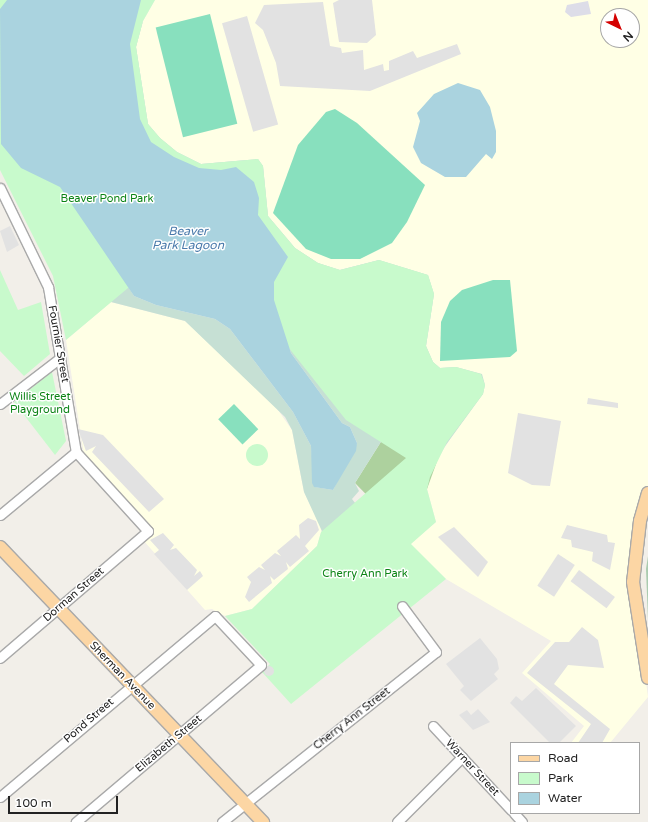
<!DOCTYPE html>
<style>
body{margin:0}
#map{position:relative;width:648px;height:822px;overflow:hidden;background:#f2efe9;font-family:"Varela Round",sans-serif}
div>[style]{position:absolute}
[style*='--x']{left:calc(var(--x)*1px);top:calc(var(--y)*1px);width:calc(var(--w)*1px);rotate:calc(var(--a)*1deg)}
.education>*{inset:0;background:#ffffe5}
.forest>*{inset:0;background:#add19e}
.wetland>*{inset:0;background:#c6e0d4}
.cemetery>*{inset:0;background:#aacbaf}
.park>*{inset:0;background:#c8facc}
.round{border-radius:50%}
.pitch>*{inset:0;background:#88e0be;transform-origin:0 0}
.parking>*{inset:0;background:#e2e2e2;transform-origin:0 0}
.plaza>*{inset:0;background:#dddde8}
.water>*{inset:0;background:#aad3df}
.roads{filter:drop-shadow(1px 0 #a9a9a9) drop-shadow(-1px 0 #a9a9a9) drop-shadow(0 1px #a9a9a9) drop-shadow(0 -1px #a9a9a9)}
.minor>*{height:9px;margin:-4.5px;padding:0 4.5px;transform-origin:4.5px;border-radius:4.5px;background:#fff}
.major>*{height:12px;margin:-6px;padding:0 6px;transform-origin:6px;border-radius:6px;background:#fcd6a4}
span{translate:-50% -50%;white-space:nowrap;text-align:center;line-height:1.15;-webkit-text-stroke:3px #fff;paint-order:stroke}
.park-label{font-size:11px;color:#0c8416}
.street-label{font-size:11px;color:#222}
.water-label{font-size:12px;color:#4a7aab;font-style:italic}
.legend{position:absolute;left:510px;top:742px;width:130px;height:72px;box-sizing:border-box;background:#fff;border:1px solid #a7a7a7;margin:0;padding:5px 7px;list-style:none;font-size:12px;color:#222}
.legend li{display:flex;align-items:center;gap:8px;height:20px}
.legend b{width:20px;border:1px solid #a7a7a7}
.north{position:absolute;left:600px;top:8px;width:40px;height:40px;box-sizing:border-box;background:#fff;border:1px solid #a7a7a7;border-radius:50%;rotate:137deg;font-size:11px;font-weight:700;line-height:16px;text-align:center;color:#222}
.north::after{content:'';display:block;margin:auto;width:14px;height:18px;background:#d40000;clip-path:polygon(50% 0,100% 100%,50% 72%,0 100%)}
.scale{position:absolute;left:8px;top:796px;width:110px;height:18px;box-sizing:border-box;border:2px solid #222;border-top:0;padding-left:5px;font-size:12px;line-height:14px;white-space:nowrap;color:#222;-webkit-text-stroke:3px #fff;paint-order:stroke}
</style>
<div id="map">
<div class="education">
<i style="clip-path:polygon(evenodd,155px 0,648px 0,648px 491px,633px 582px,648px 697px,610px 743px,571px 743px,584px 726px,522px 673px,551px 641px,446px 579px,410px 544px,436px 522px,427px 489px,435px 463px,471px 406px,483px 394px,456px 367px,440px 368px,433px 362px,426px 346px,434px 294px,379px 260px,339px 270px,318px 263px,295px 248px,268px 216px,263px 166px,245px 160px,201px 164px,177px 152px,160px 138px,148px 124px,136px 47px,143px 21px,155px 0,608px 16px,632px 16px,632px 40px,608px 40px,608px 16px)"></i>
<i style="clip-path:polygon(111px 302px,185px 321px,273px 403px,292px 430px,304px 492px,322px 529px,317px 546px,252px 609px,225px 616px,212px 609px,205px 610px,143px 540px,154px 530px,84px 455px,66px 340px)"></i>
</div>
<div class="forest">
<i style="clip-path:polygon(389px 429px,440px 453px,427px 489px,393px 522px,355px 483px)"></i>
</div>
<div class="wetland">
<i style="clip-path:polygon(155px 0,143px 21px,136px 47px,148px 124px,160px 138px,177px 152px,201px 164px,258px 159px,263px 166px,268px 216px,295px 248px,318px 263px,340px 270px,379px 260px,428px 275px,434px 294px,426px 346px,433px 362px,440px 368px,456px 367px,482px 374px,485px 385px,483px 394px,440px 453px,389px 429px,355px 483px,359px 491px,352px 499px,362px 512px,326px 540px,304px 492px,292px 430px,285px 417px,185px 321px,111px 302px,84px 218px,134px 296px,156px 305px,215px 319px,230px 329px,293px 412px,311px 446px,315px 487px,333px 490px,357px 443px,350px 427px,342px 423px,291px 353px,274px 300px,199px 168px,151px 142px,130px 44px)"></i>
</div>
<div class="cemetery">
<i style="clip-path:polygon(648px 556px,648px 620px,646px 569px)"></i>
</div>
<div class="park">
<i style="clip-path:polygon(0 0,155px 0,143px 21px,136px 47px,148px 124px,160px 138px,177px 152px,201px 164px,258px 159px,263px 166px,268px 216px,295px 248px,318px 263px,340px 270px,379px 260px,428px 275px,434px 294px,426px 346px,433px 362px,440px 368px,456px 367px,481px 374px,485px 385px,483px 394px,447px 442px,430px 477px,427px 489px,436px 522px,411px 544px,446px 579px,291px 704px,262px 672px,270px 664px,225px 616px,252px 609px,317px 546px,321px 532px,406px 458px,346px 420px,196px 231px,66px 340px,53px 276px,0 170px)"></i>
<i style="clip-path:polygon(0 270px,18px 310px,41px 302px,50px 354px,24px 376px,0 351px)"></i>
<i style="clip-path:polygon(52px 372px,66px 441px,55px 455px,14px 402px)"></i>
<i class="round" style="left:246px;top:444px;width:22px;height:22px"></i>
</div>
<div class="pitch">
<i style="left:210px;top:14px;width:113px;height:56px;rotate:76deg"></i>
<i style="clip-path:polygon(335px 109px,357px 123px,425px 185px,407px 222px,392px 243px,360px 259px,331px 259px,306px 249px,273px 213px,298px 145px,326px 112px)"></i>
<i style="clip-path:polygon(493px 280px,510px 280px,517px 351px,510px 357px,440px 361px,441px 322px,450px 301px,462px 290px)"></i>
<i style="left:234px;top:404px;width:35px;height:22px;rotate:46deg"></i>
</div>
<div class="parking">
<i style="clip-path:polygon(339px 0,372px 0,376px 35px,367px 43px,339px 42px,333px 3px)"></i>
<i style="clip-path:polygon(323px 2px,330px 46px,341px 48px,342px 53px,363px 50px,364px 70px,383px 64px,384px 71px,389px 70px,389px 61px,413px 51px,417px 58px,457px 44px,461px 54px,370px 91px,280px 86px,276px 63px,263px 30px,255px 23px,264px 5px)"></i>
<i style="left:247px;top:16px;width:113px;height:26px;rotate:74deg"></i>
<i style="clip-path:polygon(10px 226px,19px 245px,7px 252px,0 231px)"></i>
<i style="clip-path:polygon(588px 398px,618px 403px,618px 408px,587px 404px)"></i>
<i style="clip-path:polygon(518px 413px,561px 421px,550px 486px,532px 485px,508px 473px)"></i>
<i style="clip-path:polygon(78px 429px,103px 435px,164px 499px,149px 512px,92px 452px,96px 446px,86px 451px)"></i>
<i style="clip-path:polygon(308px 518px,316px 521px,319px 530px,305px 546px,309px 551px,290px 567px,286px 562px,288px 569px,274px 580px,270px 576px,272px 583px,249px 602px,245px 597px,251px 582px,247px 577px,259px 567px,265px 570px,261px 565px,275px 553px,281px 556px,277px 551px,296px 535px,300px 539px,299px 525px)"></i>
<i style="clip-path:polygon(567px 525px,607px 535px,608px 542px,615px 543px,610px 570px,592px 561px,593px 552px,572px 547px,571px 540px,561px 538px)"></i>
<i style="clip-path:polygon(454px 527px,488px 562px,478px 577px,438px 537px)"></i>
<i style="clip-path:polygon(163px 533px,174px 545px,170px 550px,176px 548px,197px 570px,194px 576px,200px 571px,203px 576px,187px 590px,154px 554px,159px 550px,150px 540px)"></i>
<i style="left:558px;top:554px;width:20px;height:38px;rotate:33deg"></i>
<i style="left:579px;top:570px;width:45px;height:14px;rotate:37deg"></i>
<i style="clip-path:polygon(582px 627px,598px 640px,604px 668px,568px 665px,554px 684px,610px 729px,602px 743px,578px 743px,591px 724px,527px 673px,555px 642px,569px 642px)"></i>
<i style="clip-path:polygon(480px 638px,497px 659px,499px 669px,494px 674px,498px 679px,471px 701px,460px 690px,464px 686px,446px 664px)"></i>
<i class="round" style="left:264px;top:666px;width:10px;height:10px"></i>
<i style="clip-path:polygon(536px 688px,576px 726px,559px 743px,550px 743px,510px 703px,516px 696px,522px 701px)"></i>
<i style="clip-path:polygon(478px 709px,490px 722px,473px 730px,459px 715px,467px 710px,471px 715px)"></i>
</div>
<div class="plaza">
<i style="clip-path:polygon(588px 1px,591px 14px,571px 17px,565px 12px,567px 5px)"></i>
</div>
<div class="water">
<i style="clip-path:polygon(7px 0,141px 0,130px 44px,140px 119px,151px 142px,174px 157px,199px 168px,221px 170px,236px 167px,254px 182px,259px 198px,258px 215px,288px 257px,274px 282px,274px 300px,291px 353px,342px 423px,350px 427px,357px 443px,356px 451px,333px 490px,314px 487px,312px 483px,311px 446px,293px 412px,230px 329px,215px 319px,156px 305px,134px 296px,60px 187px,21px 168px,1px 144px,0 9px)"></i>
<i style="clip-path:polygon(458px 83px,480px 90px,490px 107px,496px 131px,496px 152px,492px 159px,486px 154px,466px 177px,445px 177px,421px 163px,413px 147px,420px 121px,417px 113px,434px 94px)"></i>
</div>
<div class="roads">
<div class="minor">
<i style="--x:0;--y:188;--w:110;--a:64.1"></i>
<i style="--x:48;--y:287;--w:167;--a:80.4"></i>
<i style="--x:76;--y:452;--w:107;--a:47.7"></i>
<i style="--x:148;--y:531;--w:195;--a:139.4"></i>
<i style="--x:0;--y:404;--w:76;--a:-37.5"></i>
<i style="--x:0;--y:515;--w:99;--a:-39.7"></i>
<i style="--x:433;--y:726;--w:115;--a:47.1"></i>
<i style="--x:0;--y:797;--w:281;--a:-40.1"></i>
<i style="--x:215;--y:616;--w:67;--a:46.8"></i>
<i style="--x:261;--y:665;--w:243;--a:139.7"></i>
<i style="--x:514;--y:813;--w:12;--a:48"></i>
<i style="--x:222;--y:822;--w:273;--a:-38.5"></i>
<i style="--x:436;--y:652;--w:57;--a:-126.5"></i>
<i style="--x:397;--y:822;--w:92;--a:-45"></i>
</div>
<div class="major">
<i style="--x:648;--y:493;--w:29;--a:106"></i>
<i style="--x:640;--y:521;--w:61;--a:96.5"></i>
<i style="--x:633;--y:582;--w:97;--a:81.1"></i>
<i style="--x:0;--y:547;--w:381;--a:46.3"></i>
</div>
</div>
<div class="park-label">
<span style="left:107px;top:199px">Beaver Pond Park</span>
<span style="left:40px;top:404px">Willis Street<br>Playground</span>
<span style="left:365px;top:574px">Cherry Ann Park</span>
</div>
<div class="street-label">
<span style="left:58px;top:344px;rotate:80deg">Fournier Street</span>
<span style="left:74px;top:595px;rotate:-41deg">Dorman Street</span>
<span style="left:122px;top:676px;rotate:46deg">Sherman Avenue</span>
<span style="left:352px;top:719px;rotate:-38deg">Cherry Ann Street</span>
<span style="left:89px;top:721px;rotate:-41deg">Pond Street</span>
<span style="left:169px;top:744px;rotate:-40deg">Elizabeth Street</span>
<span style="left:472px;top:768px;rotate:47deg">Warner Street</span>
</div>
<div class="water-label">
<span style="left:188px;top:239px">Beaver<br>Park Lagoon</span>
</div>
<ul class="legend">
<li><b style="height:5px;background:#fcd6a4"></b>Road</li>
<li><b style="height:11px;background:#c8facc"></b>Park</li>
<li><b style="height:11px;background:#aad3df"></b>Water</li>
</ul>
<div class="north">N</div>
<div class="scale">100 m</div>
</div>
